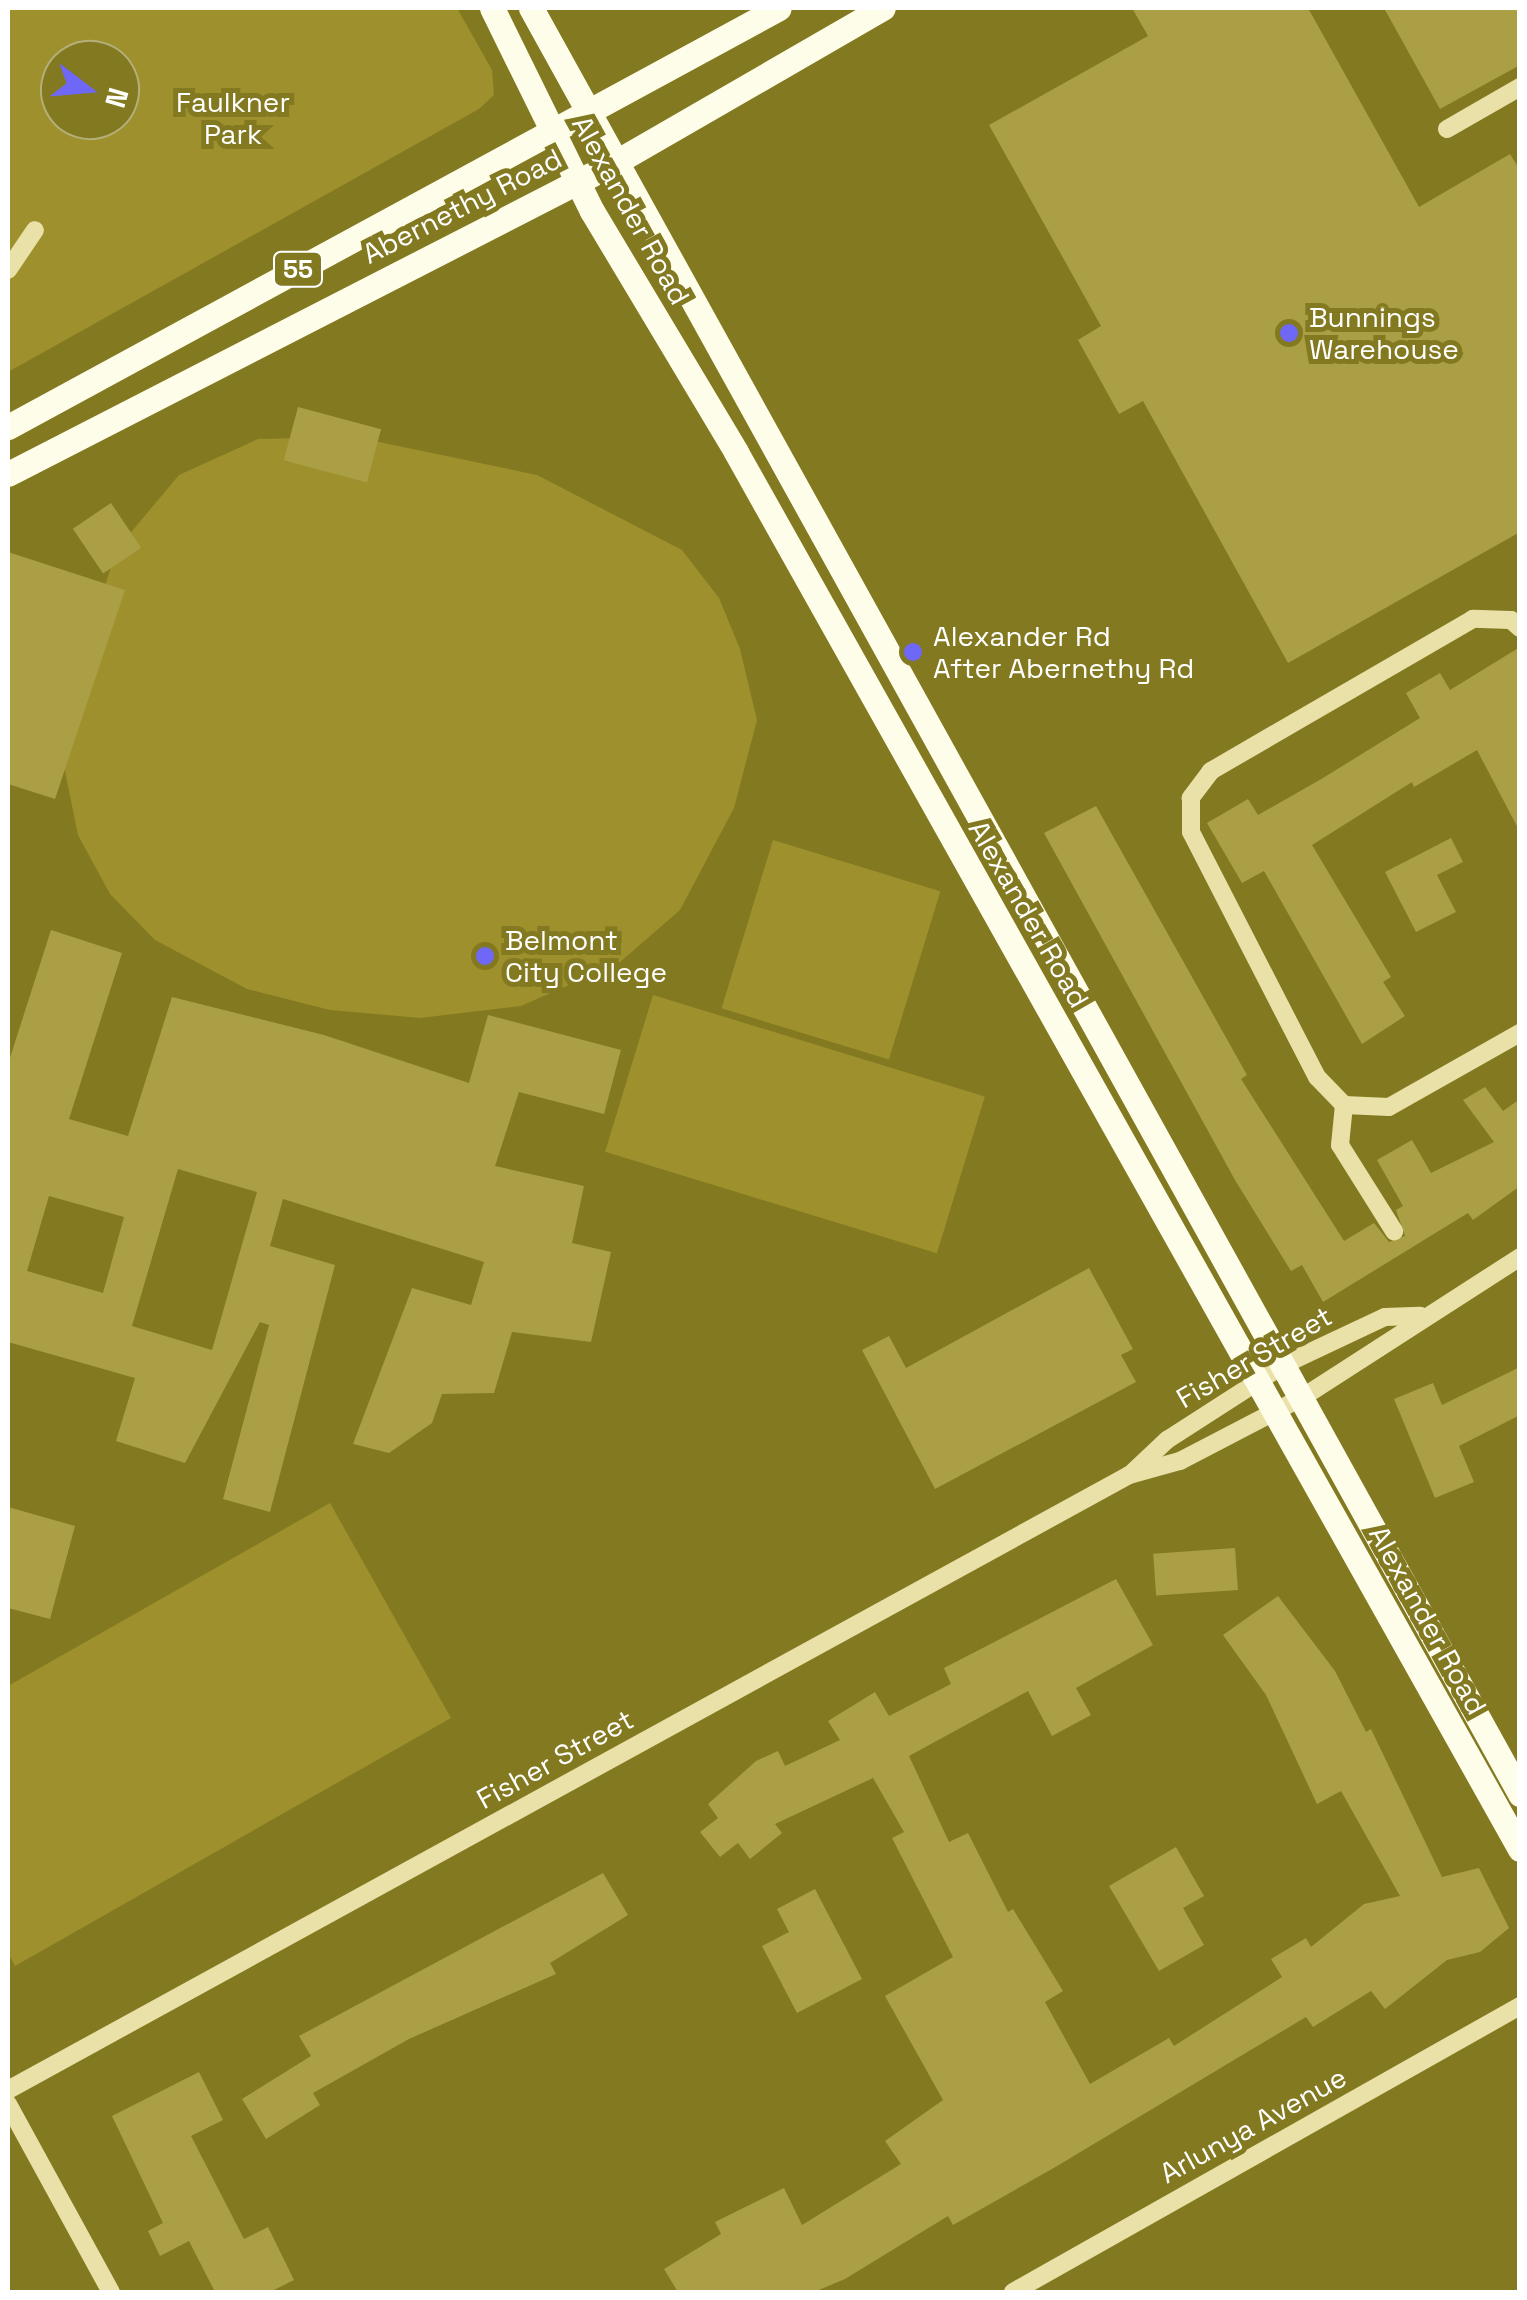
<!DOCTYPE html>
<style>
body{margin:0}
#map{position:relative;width:1527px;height:2300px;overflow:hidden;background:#837920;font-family:"Space Grotesk",sans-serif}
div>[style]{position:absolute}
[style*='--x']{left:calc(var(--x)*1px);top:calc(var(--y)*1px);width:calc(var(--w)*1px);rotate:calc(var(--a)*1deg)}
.green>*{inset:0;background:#9d902d;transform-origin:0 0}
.building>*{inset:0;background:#aa9f45;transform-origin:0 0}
.minor>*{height:18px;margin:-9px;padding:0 9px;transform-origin:9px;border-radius:9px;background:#e9e1a7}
.major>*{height:25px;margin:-12.5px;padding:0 12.5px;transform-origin:12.5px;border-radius:12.5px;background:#fefdea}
.dots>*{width:28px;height:28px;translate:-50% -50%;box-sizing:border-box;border:5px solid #837920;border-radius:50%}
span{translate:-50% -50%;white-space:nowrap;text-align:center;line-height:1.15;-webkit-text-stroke:10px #837920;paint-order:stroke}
.shield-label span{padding:2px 8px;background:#837920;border:2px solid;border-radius:8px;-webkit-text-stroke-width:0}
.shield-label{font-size:25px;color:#fff;font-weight:700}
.park-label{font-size:28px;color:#fff}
.street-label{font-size:28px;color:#fff}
.poi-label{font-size:28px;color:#fff}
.left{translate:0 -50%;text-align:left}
.frame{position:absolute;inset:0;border:10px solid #fff;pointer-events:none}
.north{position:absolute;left:40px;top:40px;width:100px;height:100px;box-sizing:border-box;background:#837920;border:2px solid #b5af79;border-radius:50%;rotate:106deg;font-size:28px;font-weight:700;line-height:40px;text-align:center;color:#fff}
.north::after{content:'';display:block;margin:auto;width:35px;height:45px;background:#6f68f6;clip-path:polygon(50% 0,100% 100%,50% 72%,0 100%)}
</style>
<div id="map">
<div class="green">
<i style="clip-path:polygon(evenodd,8px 8px,457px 8px,492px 70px,494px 95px,479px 109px,8px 372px,8px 8px,60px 60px,120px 60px,120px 120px,60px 120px,60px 60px)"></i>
<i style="clip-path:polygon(355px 437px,537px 475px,682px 550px,719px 598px,740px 649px,757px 720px,734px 808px,680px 910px,619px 963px,521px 1006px,420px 1018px,330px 1010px,247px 989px,155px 940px,110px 894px,78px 835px,61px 752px,80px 661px,117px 549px,179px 475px,258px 439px)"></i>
<i style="left:773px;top:840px;width:175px;height:176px;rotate:17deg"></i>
<i style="left:653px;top:995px;width:347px;height:164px;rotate:17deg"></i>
<i style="clip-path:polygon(330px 1503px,451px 1718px,15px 1966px,8px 1953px,8px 1686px)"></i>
</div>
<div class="building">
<i style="clip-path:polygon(1132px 8px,1308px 8px,1419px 207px,1510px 154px,1520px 170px,1520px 532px,1288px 663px,1143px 401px,1119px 414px,1078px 340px,1101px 326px,989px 125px,1148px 36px)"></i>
<i style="clip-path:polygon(1384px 8px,1520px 8px,1520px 65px,1440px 109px)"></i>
<i style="left:298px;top:407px;width:86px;height:55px;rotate:15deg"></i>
<i style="left:111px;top:503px;width:54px;height:46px;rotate:56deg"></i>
<i style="clip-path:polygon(8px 552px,125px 590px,55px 799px,8px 784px)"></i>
<i style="clip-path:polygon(1520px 647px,1520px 832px,1477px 750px,1414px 787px,1412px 782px,1312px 845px,1391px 977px,1383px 982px,1405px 1016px,1362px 1044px,1264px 871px,1242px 883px,1207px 823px,1248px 799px,1258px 815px,1323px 778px,1420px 718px,1406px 693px,1440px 673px,1450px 690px)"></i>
<i style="clip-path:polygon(1096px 806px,1247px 1075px,1241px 1079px,1344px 1241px,1374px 1223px,1389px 1242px,1405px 1236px,1396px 1210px,1403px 1206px,1377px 1160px,1412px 1140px,1431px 1173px,1494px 1142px,1463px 1100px,1485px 1087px,1503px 1111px,1520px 1099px,1520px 1186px,1473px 1220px,1468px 1213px,1323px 1302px,1302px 1265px,1291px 1271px,1235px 1180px,1044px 833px)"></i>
<i style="clip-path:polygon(1451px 838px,1463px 862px,1437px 875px,1456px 912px,1416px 932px,1385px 872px)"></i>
<i style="clip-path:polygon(evenodd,51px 930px,122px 953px,69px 1119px,128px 1136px,172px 997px,324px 1035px,469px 1083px,488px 1015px,621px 1050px,604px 1114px,519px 1092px,495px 1166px,584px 1186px,572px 1243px,611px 1252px,591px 1342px,512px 1332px,494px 1393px,442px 1394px,432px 1423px,389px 1453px,353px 1444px,412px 1288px,471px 1305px,484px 1262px,283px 1199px,270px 1246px,335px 1265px,270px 1512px,223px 1499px,269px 1325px,260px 1322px,185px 1463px,116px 1441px,135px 1378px,8px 1342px,8px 1064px,51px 930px,178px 1169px,257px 1192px,212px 1350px,132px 1326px,178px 1169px,51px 930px,49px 1196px,124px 1217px,103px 1293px,27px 1271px,49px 1196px)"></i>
<i style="clip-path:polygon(1089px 1268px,1133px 1349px,1121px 1355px,1136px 1382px,935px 1489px,862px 1350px,889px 1336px,906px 1368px)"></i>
<i style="clip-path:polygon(1520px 1367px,1520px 1415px,1459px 1446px,1474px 1482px,1435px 1498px,1394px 1399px,1433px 1383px,1442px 1405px)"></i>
<i style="clip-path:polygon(8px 1507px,75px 1526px,50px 1619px,8px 1608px)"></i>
<i style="left:1235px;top:1548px;width:42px;height:82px;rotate:86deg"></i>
<i style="clip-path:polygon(1116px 1579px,1153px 1645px,1076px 1688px,1091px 1715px,1052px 1736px,1028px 1691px,909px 1756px,949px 1842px,968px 1833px,1008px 1912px,1013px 1909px,1063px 1991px,1045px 2002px,1090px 2084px,1169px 2038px,1174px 2046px,1282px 1977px,1271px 1959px,1306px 1938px,1311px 1947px,1364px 1904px,1400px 1896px,1341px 1791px,1317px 1804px,1266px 1695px,1223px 1635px,1278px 1596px,1335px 1671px,1366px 1732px,1371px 1729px,1442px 1877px,1479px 1868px,1509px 1928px,1480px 1952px,1447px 1960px,1385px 2009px,1371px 1991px,1313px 2027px,1306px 2017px,1052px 2169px,953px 2225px,948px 2216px,845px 2279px,814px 2292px,678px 2292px,664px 2269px,721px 2234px,715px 2222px,784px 2188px,802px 2225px,901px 2164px,885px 2141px,943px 2100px,885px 1996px,953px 1957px,892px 1838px,904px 1832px,873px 1778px,775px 1824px,782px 1833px,750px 1859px,738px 1843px,720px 1857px,700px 1832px,718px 1818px,708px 1804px,756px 1761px,778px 1751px,785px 1766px,840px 1740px,828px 1721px,875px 1692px,889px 1716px,951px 1684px,944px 1668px)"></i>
<i style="clip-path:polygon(1176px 1847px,1204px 1896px,1183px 1908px,1204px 1945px,1159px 1971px,1109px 1886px)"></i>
<i style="clip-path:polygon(603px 1873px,628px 1915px,550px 1963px,556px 1974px,409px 2039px,313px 2093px,320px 2105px,266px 2139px,242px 2099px,311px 2056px,299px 2036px)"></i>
<i style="clip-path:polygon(815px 1889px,862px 1979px,797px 2013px,762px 1946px,789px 1932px,777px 1909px)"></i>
<i style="clip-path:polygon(199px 2072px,223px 2120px,191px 2136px,244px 2239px,268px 2227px,294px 2280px,270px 2292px,215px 2292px,189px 2241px,160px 2256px,148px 2231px,163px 2223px,112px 2116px)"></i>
</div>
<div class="minor">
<i style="--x:1447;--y:129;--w:84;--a:-29.9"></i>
<i style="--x:8;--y:270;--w:48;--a:-56"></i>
<i style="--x:1520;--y:628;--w:12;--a:-138"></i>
<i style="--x:1511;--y:620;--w:38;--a:-178"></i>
<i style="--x:1473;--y:619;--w:303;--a:149.9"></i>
<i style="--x:1211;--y:771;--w:34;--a:127"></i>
<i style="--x:1191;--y:798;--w:34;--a:90"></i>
<i style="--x:1191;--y:832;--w:276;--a:62.8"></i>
<i style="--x:1317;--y:1077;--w:39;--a:46"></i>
<i style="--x:1344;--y:1105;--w:45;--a:2.5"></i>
<i style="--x:1389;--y:1107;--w:150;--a:-29.5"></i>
<i style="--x:1344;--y:1105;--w:40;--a:95.7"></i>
<i style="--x:1340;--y:1145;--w:102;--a:57.9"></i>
<i style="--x:1133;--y:1472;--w:47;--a:-43.3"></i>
<i style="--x:1167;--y:1440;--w:140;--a:-32.8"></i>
<i style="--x:1285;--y:1364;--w:110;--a:-25.2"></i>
<i style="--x:1385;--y:1317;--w:35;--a:-2"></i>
<i style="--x:8;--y:2090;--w:1279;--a:-28.75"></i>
<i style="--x:1129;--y:1475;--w:53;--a:-15.4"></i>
<i style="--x:1180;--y:1461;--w:139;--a:-27.5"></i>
<i style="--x:1303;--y:1397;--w:258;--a:-32.8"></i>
<i style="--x:8;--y:2104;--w:214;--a:61.3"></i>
<i style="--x:1013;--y:2292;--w:582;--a:-29.43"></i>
</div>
<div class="major">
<i style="--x:492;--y:8;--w:226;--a:63.8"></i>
<i style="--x:592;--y:211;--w:281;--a:59.1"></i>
<i style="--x:736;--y:452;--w:1602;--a:60.7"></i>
<i style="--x:531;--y:8;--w:2042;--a:61.02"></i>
<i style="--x:8;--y:427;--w:877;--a:-28.52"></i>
<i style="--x:8;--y:474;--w:683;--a:-27.16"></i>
<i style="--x:616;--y:162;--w:308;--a:-30"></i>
</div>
<div class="dots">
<i style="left:1289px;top:333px;background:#6f68f6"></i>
<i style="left:913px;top:652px;background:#6f68f6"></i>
<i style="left:485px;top:956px;background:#6f68f6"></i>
</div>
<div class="shield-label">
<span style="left:298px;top:269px">55</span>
</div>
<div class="park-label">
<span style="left:233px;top:118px">Faulkner<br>Park</span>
</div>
<div class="street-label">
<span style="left:462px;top:206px;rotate:-27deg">Abernethy Road</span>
<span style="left:631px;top:210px;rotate:61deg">Alexander Road</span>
<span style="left:1029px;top:914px;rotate:60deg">Alexander Road</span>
<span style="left:1254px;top:1357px;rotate:-30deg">Fisher Street</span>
<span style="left:1428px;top:1620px;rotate:61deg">Alexander Road</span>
<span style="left:555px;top:1759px;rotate:-29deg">Fisher Street</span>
<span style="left:1253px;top:2125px;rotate:-29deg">Arlunya Avenue</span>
</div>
<div class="poi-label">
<span class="left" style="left:1309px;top:333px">Bunnings<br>Warehouse</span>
<span class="left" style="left:933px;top:652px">Alexander Rd<br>After Abernethy Rd</span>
<span class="left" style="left:505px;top:956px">Belmont<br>City College</span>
</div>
<div class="frame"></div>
<div class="north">N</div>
</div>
